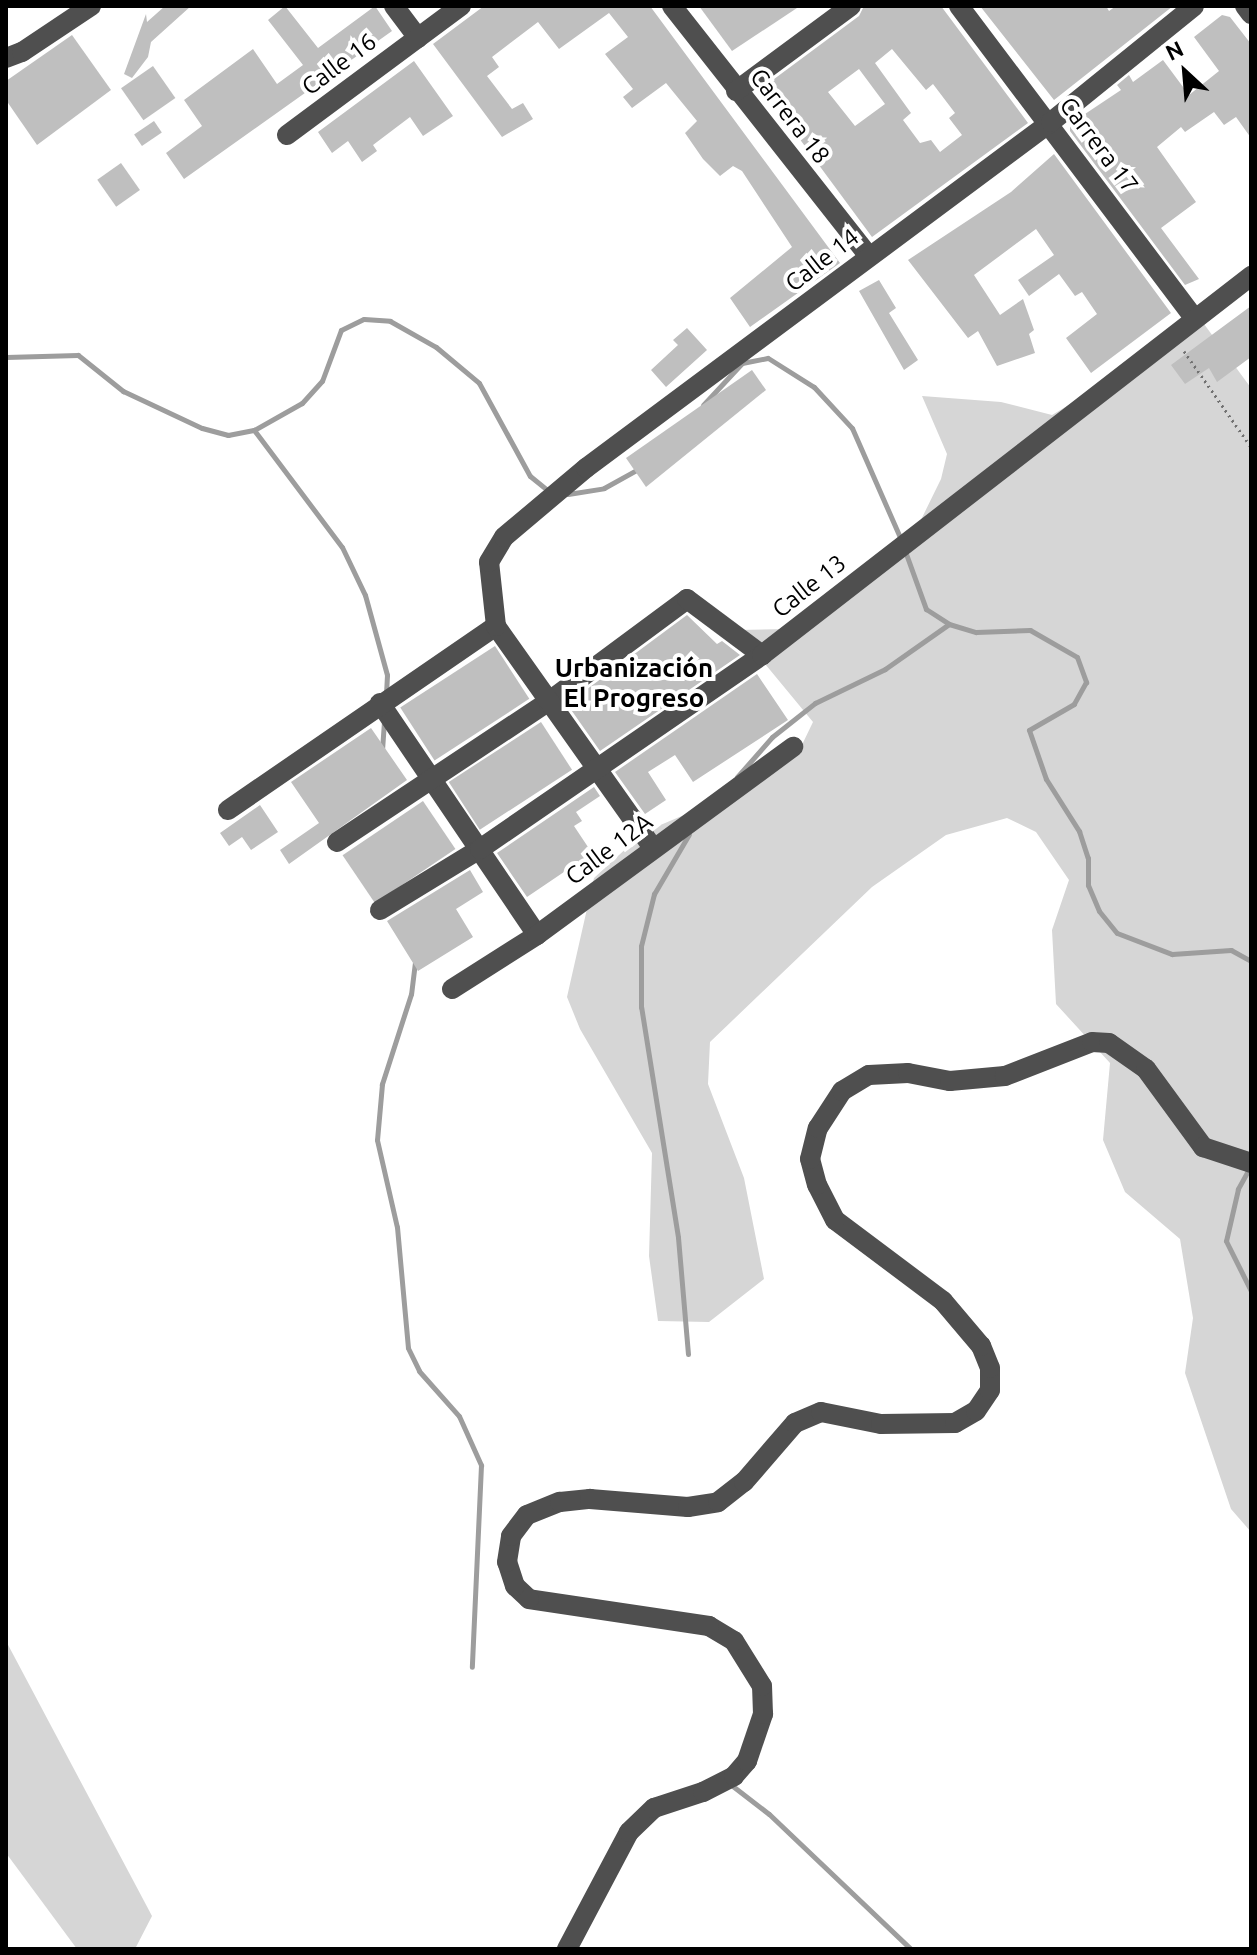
<!DOCTYPE html>
<meta charset="utf-8">
<style>
body{margin:0}
#map{position:relative;width:1257px;height:1955px;overflow:hidden;background:#fff;font-family:Ubuntu,sans-serif}
div>[style]{position:absolute}
[style*='--x']{left:calc(var(--x)*1px);top:calc(var(--y)*1px);width:calc(var(--w)*1px);rotate:calc(var(--a)*1deg)}
.green>*{inset:0;background:#d6d6d6}
.stream>*{height:5px;margin:-2.5px;padding:0 2.5px;transform-origin:2.5px;border-radius:2.5px;background:#9d9d9d}
.building>*{inset:0;background:#bfbfbf;transform-origin:0 0}
.path>*{height:3px;margin-top:-1.5px;transform-origin:0;background:repeating-linear-gradient(90deg,#717171 0 2px,transparent 0 6px)}
.minor>*{height:20px;margin:-10px;padding:0 10px;transform-origin:10px;border-radius:10px;background:#4f4f4f}
span{translate:-50% -50%;white-space:nowrap;text-align:center;line-height:1.15;-webkit-text-stroke:8px #fff;paint-order:stroke}
.street-label{font-size:24px;color:#000}
.neighbourhood-label{font-size:26px;color:#000;font-weight:700}
.frame{position:absolute;inset:0;border:8px solid #000;pointer-events:none}
.north{position:absolute;left:1145px;top:32px;width:80px;height:80px;-webkit-text-stroke:6px #fff;paint-order:stroke;rotate:334deg;font-size:22px;font-weight:700;line-height:32px;text-align:center;color:#000}
.north::after{content:'';display:block;margin:auto;width:28px;height:36px;background:#000;clip-path:polygon(50% 0,100% 100%,50% 72%,0 100%)}
</style>
<div id="map">
<div class="green">
<i style="clip-path:polygon(1204px 324px,1251px 388px,1251px 1532px,1231px 1509px,1185px 1373px,1193px 1318px,1180px 1239px,1125px 1192px,1103px 1140px,1110px 1063px,1056px 1004px,1052px 930px,1069px 880px,1036px 832px,1007px 818px,946px 835px,872px 887px,710px 1042px,708px 1084px,744px 1178px,764px 1279px,709px 1322px,658px 1321px,649px 1256px,652px 1153px,580px 1029px,567px 997px,594px 878px,644px 832px,731px 795px,799px 751px,813px 722px,737px 630px,788px 629px,915px 532px,941px 479px,947px 454px,922px 396px,1001px 402px,1052px 415px)"></i>
<i style="clip-path:polygon(6px 1641px,152px 1916px,135px 1949px,77px 1949px,6px 1853px)"></i>
</div>
<div class="stream">
<i style="--x:6;--y:357;--w:72;--a:-1.6"></i>
<i style="--x:78;--y:355;--w:58;--a:38.7"></i>
<i style="--x:123;--y:391;--w:87;--a:25.1"></i>
<i style="--x:202;--y:428;--w:27;--a:15"></i>
<i style="--x:228;--y:435;--w:26;--a:-11"></i>
<i style="--x:254;--y:430;--w:55;--a:-29.4"></i>
<i style="--x:302;--y:403;--w:30;--a:-48"></i>
<i style="--x:322;--y:381;--w:54;--a:-69.6"></i>
<i style="--x:341;--y:330;--w:25;--a:-26"></i>
<i style="--x:364;--y:319;--w:26;--a:4"></i>
<i style="--x:390;--y:321;--w:53;--a:29.5"></i>
<i style="--x:436;--y:347;--w:56;--a:39.9"></i>
<i style="--x:479;--y:383;--w:106;--a:61.3"></i>
<i style="--x:530;--y:476;--w:26;--a:39"></i>
<i style="--x:703;--y:405;--w:57;--a:-47.1"></i>
<i style="--x:742;--y:363;--w:26;--a:-11"></i>
<i style="--x:768;--y:358;--w:54;--a:32.2"></i>
<i style="--x:814;--y:387;--w:56;--a:47.2"></i>
<i style="--x:852;--y:428;--w:124;--a:66.3"></i>
<i style="--x:254;--y:430;--w:146;--a:53.1"></i>
<i style="--x:342;--y:547;--w:53;--a:64.4"></i>
<i style="--x:365;--y:595;--w:83;--a:74.6"></i>
<i style="--x:387;--y:675;--w:19;--a:93"></i>
<i style="--x:568;--y:494;--w:36;--a:-9"></i>
<i style="--x:604;--y:488;--w:41;--a:-29.1"></i>
<i style="--x:905;--y:551;--w:62;--a:70.1"></i>
<i style="--x:926;--y:609;--w:27;--a:33"></i>
<i style="--x:949;--y:624;--w:28;--a:17"></i>
<i style="--x:976;--y:632;--w:54;--a:-2.1"></i>
<i style="--x:1030;--y:630;--w:54;--a:29.9"></i>
<i style="--x:1077;--y:657;--w:27;--a:70"></i>
<i style="--x:1086;--y:682;--w:25;--a:119"></i>
<i style="--x:1074;--y:704;--w:52;--a:150"></i>
<i style="--x:1029;--y:730;--w:52;--a:70.9"></i>
<i style="--x:1046;--y:779;--w:62;--a:57.6"></i>
<i style="--x:1079;--y:831;--w:28;--a:72"></i>
<i style="--x:1088;--y:858;--w:27;--a:90"></i>
<i style="--x:1088;--y:885;--w:28;--a:67"></i>
<i style="--x:1099;--y:911;--w:28;--a:51"></i>
<i style="--x:1117;--y:933;--w:59;--a:20.9"></i>
<i style="--x:1172;--y:954;--w:59;--a:-3.9"></i>
<i style="--x:1231;--y:950;--w:23;--a:29"></i>
<i style="--x:382;--y:750;--w:30;--a:-86"></i>
<i style="--x:737;--y:777;--w:53;--a:-48.8"></i>
<i style="--x:772;--y:737;--w:55;--a:-38.3"></i>
<i style="--x:815;--y:703;--w:78;--a:-25.9"></i>
<i style="--x:885;--y:669;--w:78;--a:-35.1"></i>
<i style="--x:415;--y:962;--w:32;--a:97"></i>
<i style="--x:411;--y:994;--w:95;--a:107.9"></i>
<i style="--x:382;--y:1084;--w:56;--a:95.1"></i>
<i style="--x:377;--y:1140;--w:89;--a:77.1"></i>
<i style="--x:397;--y:1227;--w:121;--a:84.8"></i>
<i style="--x:408;--y:1348;--w:25;--a:64"></i>
<i style="--x:419;--y:1371;--w:60;--a:48.4"></i>
<i style="--x:459;--y:1416;--w:54;--a:65.8"></i>
<i style="--x:481;--y:1465;--w:202;--a:92.6"></i>
<i style="--x:1250;--y:1167;--w:25;--a:119"></i>
<i style="--x:1238;--y:1189;--w:53;--a:103"></i>
<i style="--x:1226;--y:1241;--w:56;--a:63.4"></i>
<i style="--x:688;--y:1354;--w:117;--a:-94.9"></i>
<i style="--x:678;--y:1237;--w:233;--a:-99.1"></i>
<i style="--x:641;--y:1007;--w:61;--a:-90"></i>
<i style="--x:641;--y:946;--w:54;--a:-76"></i>
<i style="--x:654;--y:894;--w:69;--a:-59.7"></i>
<i style="--x:730;--y:1784;--w:49;--a:37.6"></i>
<i style="--x:769;--y:1814;--w:196;--a:43.6"></i>
</div>
<div class="building">
<i style="clip-path:polygon(165px 6px,191px 6px,151px 42px,148px 57px,132px 78px,124px 74px,146px 14px,147px 22px)"></i>
<i style="clip-path:polygon(285px 6px,318px 48px,375px 6px,392px 31px,184px 179px,166px 153px,202px 126px,184px 100px,253px 49px,277px 84px,303px 65px,268px 20px)"></i>
<i style="clip-path:polygon(484px 6px,650px 6px,840px 263px,750px 327px,730px 298px,792px 247px,742px 171px,733px 166px,720px 176px,703px 159px,685px 133px,697px 121px,666px 83px,632px 108px,623px 97px,633px 89px,605px 54px,628px 37px,609px 13px,559px 49px,538px 22px,492px 57px,499px 67px,487px 76px,512px 109px,523px 103px,533px 119px,502px 137px,433px 44px)"></i>
<i style="clip-path:polygon(699px 6px,800px 6px,732px 51px)"></i>
<i style="clip-path:polygon(evenodd,864px 6px,941px 6px,1028px 123px,872px 237px,762px 88px,859px 16px,864px 6px,892px 49px,926px 90px,933px 84px,955px 113px,949px 118px,962px 135px,940px 152px,931px 140px,920px 143px,903px 120px,911px 113px,875px 63px,892px 49px,864px 6px,859px 69px,885px 104px,855px 126px,828px 92px,859px 69px)"></i>
<i style="clip-path:polygon(980px 6px,1106px 6px,1109px 11px,1116px 6px,1173px 6px,1054px 100px)"></i>
<i style="clip-path:polygon(1222px 15px,1230px 17px,1251px 44px,1251px 138px,1236px 117px,1224px 125px,1214px 112px,1185px 132px,1181px 127px,1157px 147px,1196px 202px,1161px 228px,1199px 279px,1185px 285px,1070px 131px,1070px 124px,1121px 90px,1117px 85px,1129px 75px,1133px 82px,1163px 60px,1189px 95px,1219px 71px,1194px 37px)"></i>
<i style="clip-path:polygon(72px 35px,111px 90px,37px 145px,6px 100px,6px 81px)"></i>
<i style="clip-path:polygon(414px 61px,453px 116px,423px 136px,410px 117px,373px 145px,377px 151px,362px 162px,348px 141px,332px 153px,318px 132px)"></i>
<i style="left:153px;top:66px;width:39px;height:39px;rotate:55deg"></i>
<i style="left:154px;top:121px;width:14px;height:24px;rotate:56deg"></i>
<i style="clip-path:polygon(1054px 154px,1171px 313px,1091px 373px,1066px 338px,1097px 314px,1082px 292px,1075px 296px,1059px 274px,1029px 296px,1018px 280px,1054px 255px,1036px 229px,974px 275px,1000px 315px,1023px 299px,1034px 330px,1029px 334px,1035px 353px,997px 366px,978px 331px,968px 338px,908px 260px,1011px 192px)"></i>
<i style="left:121px;top:163px;width:33px;height:29px;rotate:55deg"></i>
<i style="clip-path:polygon(879px 280px,896px 308px,889px 313px,918px 360px,904px 370px,859px 291px)"></i>
<i style="clip-path:polygon(1251px 306px,1251px 357px,1217px 382px,1209px 368px,1185px 384px,1171px 365px)"></i>
<i style="clip-path:polygon(687px 328px,707px 350px,666px 387px,651px 370px,678px 345px,673px 340px)"></i>
<i style="clip-path:polygon(752px 370px,766px 390px,646px 487px,626px 458px)"></i>
<i style="clip-path:polygon(687px 615px,717px 644px,722px 641px,740px 655px,600px 751px,567px 704px)"></i>
<i style="left:495px;top:646px;width:63px;height:113px;rotate:57deg"></i>
<i style="clip-path:polygon(757px 674px,788px 720px,693px 782px,675px 755px,648px 772px,666px 800px,645px 814px,615px 772px)"></i>
<i style="left:541px;top:722px;width:57px;height:110px;rotate:57deg"></i>
<i style="clip-path:polygon(371px 728px,407px 780px,289px 864px,280px 850px,319px 823px,291px 782px)"></i>
<i style="clip-path:polygon(594px 787px,600px 796px,576px 812px,582px 821px,574px 826px,592px 853px,527px 897px,497px 853px)"></i>
<i style="left:423px;top:801px;width:58px;height:97px;rotate:56deg"></i>
<i style="clip-path:polygon(260px 805px,278px 832px,251px 850px,242px 837px,229px 846px,220px 833px)"></i>
<i style="clip-path:polygon(470px 870px,483px 892px,456px 909px,473px 937px,418px 971px,387px 921px)"></i>
</div>
<div class="path">
<i style="--x:1184;--y:351;--w:117;--a:55.1"></i>
</div>
<div class="minor">
<i style="--x:394;--y:6;--w:40;--a:53"></i>
<i style="--x:672;--y:6;--w:318;--a:51.8"></i>
<i style="--x:959;--y:6;--w:391;--a:53"></i>
<i style="--x:1245;--y:6;--w:10;--a:53"></i>
<i style="--x:6;--y:58;--w:17;--a:-21"></i>
<i style="--x:22;--y:52;--w:83;--a:-33.7"></i>
<i style="--x:736;--y:91;--w:143;--a:-36.5"></i>
<i style="--x:287;--y:135;--w:217;--a:-36.6"></i>
<i style="--x:380;--y:703;--w:280;--a:55.9"></i>
<i style="--x:228;--y:810;--w:325;--a:-34.5"></i>
<i style="--x:337;--y:842;--w:253;--a:-33.6"></i>
<i style="--x:548;--y:702;--w:173;--a:-36.5"></i>
<i style="--x:687;--y:599;--w:94;--a:36.7"></i>
<i style="--x:653;--y:848;--w:272;--a:-125.3"></i>
<i style="--x:496;--y:626;--w:64;--a:-96.2"></i>
<i style="--x:489;--y:562;--w:29;--a:-59"></i>
<i style="--x:504;--y:537;--w:107;--a:-40.1"></i>
<i style="--x:586;--y:468;--w:580;--a:-36.65"></i>
<i style="--x:1051;--y:122;--w:184;--a:-39"></i>
<i style="--x:380;--y:910;--w:117;--a:-31.4"></i>
<i style="--x:480;--y:849;--w:342;--a:-34.5"></i>
<i style="--x:762;--y:655;--w:619;--a:-37.78"></i>
<i style="--x:452;--y:989;--w:101;--a:-32.4"></i>
<i style="--x:537;--y:935;--w:318;--a:-36.3"></i>
<i style="--x:567;--y:1949;--w:132;--a:-62.1"></i>
<i style="--x:629;--y:1832;--w:35;--a:-44"></i>
<i style="--x:654;--y:1808;--w:52;--a:-18.1"></i>
<i style="--x:703;--y:1792;--w:35;--a:-27"></i>
<i style="--x:734;--y:1776;--w:20;--a:-49"></i>
<i style="--x:747;--y:1761;--w:50;--a:-71.2"></i>
<i style="--x:763;--y:1714;--w:28;--a:-92"></i>
<i style="--x:762;--y:1686;--w:53;--a:-121.9"></i>
<i style="--x:734;--y:1641;--w:29;--a:-149"></i>
<i style="--x:709;--y:1626;--w:182;--a:-171.5"></i>
<i style="--x:529;--y:1599;--w:19;--a:-137"></i>
<i style="--x:515;--y:1586;--w:25;--a:-108"></i>
<i style="--x:507;--y:1562;--w:26;--a:-81"></i>
<i style="--x:511;--y:1536;--w:26;--a:-53"></i>
<i style="--x:527;--y:1515;--w:35;--a:-22"></i>
<i style="--x:560;--y:1502;--w:30;--a:-6"></i>
<i style="--x:590;--y:1499;--w:98;--a:4.7"></i>
<i style="--x:688;--y:1507;--w:30;--a:-9"></i>
<i style="--x:718;--y:1502;--w:33;--a:-38"></i>
<i style="--x:744;--y:1482;--w:78;--a:-49.2"></i>
<i style="--x:795;--y:1423;--w:28;--a:-23"></i>
<i style="--x:821;--y:1412;--w:61;--a:11.3"></i>
<i style="--x:881;--y:1424;--w:74;--a:-0.8"></i>
<i style="--x:955;--y:1423;--w:24;--a:-30"></i>
<i style="--x:976;--y:1411;--w:25;--a:-56"></i>
<i style="--x:990;--y:1390;--w:22;--a:-90"></i>
<i style="--x:990;--y:1368;--w:24;--a:-112"></i>
<i style="--x:981;--y:1346;--w:59;--a:-130.2"></i>
<i style="--x:943;--y:1301;--w:135;--a:-143.1"></i>
<i style="--x:835;--y:1220;--w:39;--a:-117"></i>
<i style="--x:817;--y:1185;--w:27;--a:-105"></i>
<i style="--x:810;--y:1159;--w:32;--a:-76"></i>
<i style="--x:818;--y:1128;--w:44;--a:-57"></i>
<i style="--x:842;--y:1091;--w:31;--a:-31"></i>
<i style="--x:869;--y:1075;--w:39;--a:-3"></i>
<i style="--x:908;--y:1073;--w:43;--a:10.8"></i>
<i style="--x:950;--y:1081;--w:55;--a:-5.2"></i>
<i style="--x:1005;--y:1076;--w:93;--a:-21.3"></i>
<i style="--x:1092;--y:1042;--w:17;--a:3"></i>
<i style="--x:1109;--y:1043;--w:45;--a:35.1"></i>
<i style="--x:1146;--y:1069;--w:97;--a:53.8"></i>
<i style="--x:1203;--y:1147;--w:51;--a:18.4"></i>
</div>
<div class="street-label">
<span style="left:339px;top:64px;rotate:-37deg">Calle 16</span>
<span style="left:790px;top:116px;rotate:52deg">Carrera 18</span>
<span style="left:1099px;top:145px;rotate:53deg">Carrera 17</span>
<span style="left:822px;top:260px;rotate:-38deg">Calle 14</span>
<span style="left:809px;top:586px;rotate:-38deg">Calle 13</span>
<span style="left:609px;top:849px;rotate:-37deg">Calle 12A</span>
</div>
<div class="neighbourhood-label">
<span style="left:634px;top:683px">Urbanización<br>El Progreso</span>
</div>
<div class="frame"></div>
<div class="north">N</div>
</div>
